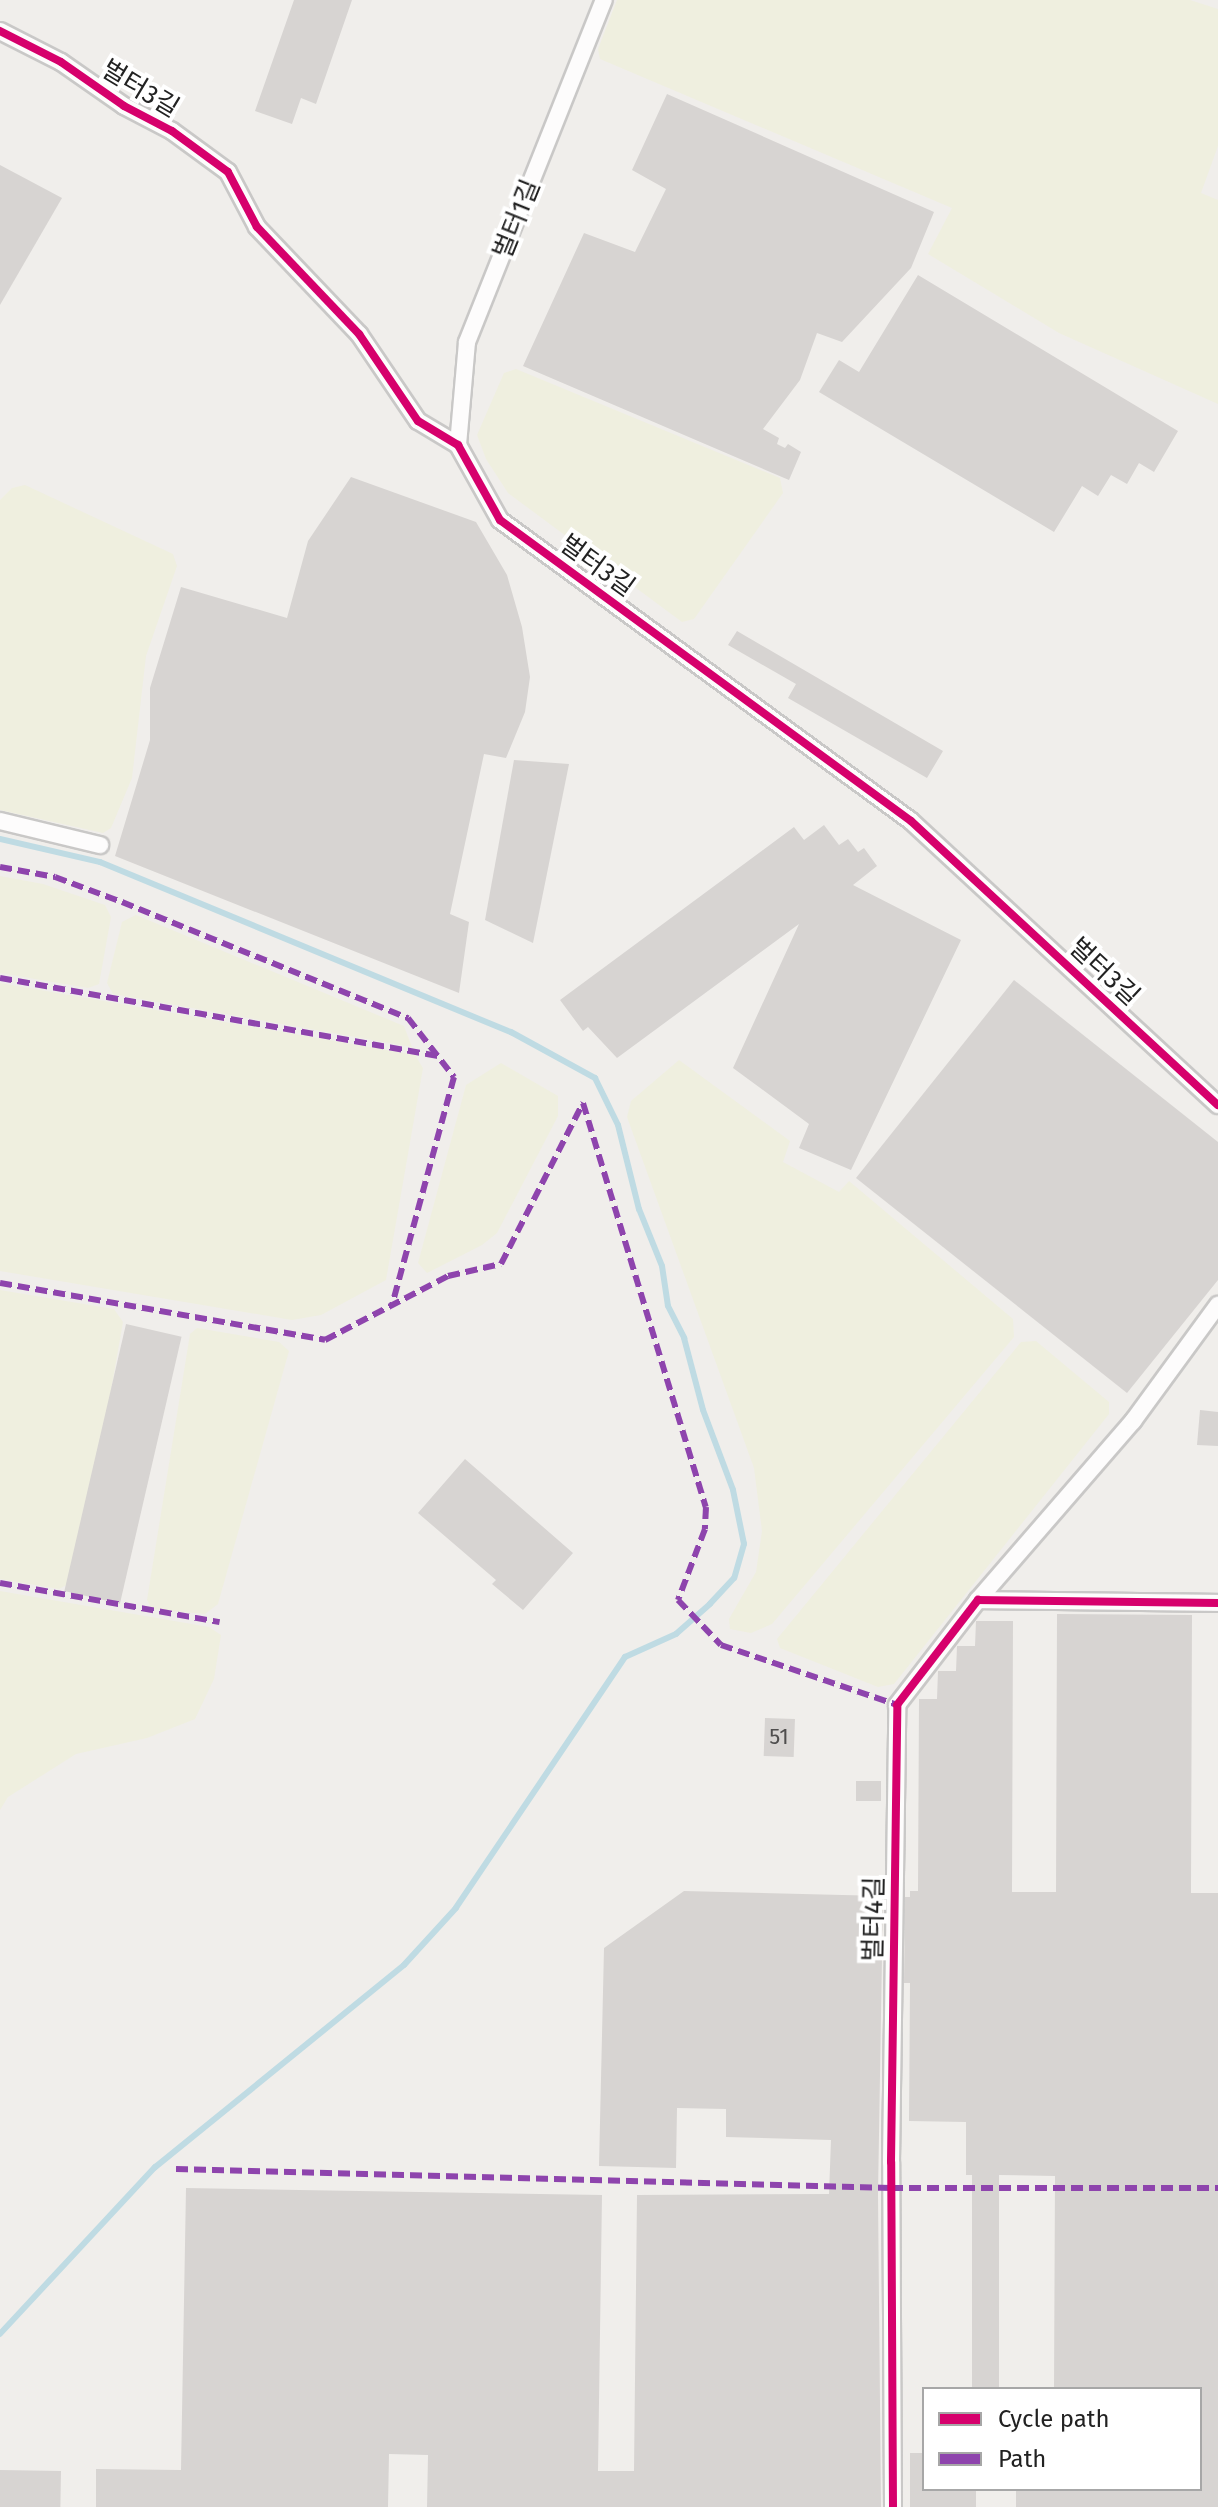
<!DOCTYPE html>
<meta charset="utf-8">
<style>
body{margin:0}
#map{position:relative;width:1218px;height:2507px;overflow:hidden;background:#f0eeeb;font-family:"Fira Sans","Noto Sans KR",sans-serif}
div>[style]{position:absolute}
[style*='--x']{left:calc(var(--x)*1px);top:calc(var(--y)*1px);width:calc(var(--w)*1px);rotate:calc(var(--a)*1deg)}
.farmland>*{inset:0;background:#efefdf}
.stream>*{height:6px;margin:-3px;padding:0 3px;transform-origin:3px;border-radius:3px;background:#bfdbe3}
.building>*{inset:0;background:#d7d4d2;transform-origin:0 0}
.roads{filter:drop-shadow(2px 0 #c9c8c7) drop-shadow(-2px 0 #c9c8c7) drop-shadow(0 2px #c9c8c7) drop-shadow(0 -2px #c9c8c7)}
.minor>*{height:16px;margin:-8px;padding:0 8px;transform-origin:8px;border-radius:8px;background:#fdfcfc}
.quiet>*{height:6px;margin-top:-3px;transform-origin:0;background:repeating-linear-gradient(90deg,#8e44ad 0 12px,transparent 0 18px)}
.cycleway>*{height:8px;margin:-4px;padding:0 4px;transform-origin:4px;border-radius:4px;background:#d6006c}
span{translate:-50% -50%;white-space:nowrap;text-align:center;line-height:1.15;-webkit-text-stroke:8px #fff;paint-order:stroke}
.number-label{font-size:22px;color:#4f4e4e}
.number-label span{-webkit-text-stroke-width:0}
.street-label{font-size:26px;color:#222}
.legend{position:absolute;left:922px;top:2387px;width:280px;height:104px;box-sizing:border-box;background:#fff;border:2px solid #a7a7a7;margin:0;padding:10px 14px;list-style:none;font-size:24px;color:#222}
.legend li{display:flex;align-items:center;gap:16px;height:40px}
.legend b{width:40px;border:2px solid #a7a7a7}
</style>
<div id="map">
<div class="farmland">
<i style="clip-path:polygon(617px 0,1190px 0,1218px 9px,1218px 146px,1201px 193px,1218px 200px,1218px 404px,1059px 333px,928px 254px,952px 208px,600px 59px,598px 49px)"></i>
<i style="clip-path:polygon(516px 369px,780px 478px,783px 493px,694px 619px,682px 622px,508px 493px,486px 459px,477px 435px,504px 373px)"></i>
<i style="clip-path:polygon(25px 485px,173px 554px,177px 566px,146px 656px,132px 778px,111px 828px,103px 833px,0 810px,0 500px,12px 488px)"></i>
<i style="clip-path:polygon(0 876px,43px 884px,105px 905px,111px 917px,99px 984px,88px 988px,0 973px)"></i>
<i style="clip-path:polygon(136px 915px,404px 1026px,412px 1047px,113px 994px,107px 983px,122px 922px)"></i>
<i style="clip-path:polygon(0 983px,415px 1055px,423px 1068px,386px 1280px,321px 1315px,292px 1320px,0 1271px)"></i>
<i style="clip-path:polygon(679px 1060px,790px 1141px,783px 1162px,839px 1192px,849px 1181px,1013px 1319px,1014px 1337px,772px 1624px,751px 1633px,730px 1629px,729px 1619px,756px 1572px,762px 1531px,754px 1468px,627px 1117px,631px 1101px)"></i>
<i style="clip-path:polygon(501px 1063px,558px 1096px,558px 1116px,497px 1233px,482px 1245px,427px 1273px,418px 1263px,466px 1085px)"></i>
<i style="clip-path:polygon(0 1290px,114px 1309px,123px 1322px,78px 1579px,59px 1589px,0 1579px)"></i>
<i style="clip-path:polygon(197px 1328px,279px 1342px,289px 1351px,218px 1604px,205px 1614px,152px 1609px,147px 1600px,190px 1334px)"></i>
<i style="clip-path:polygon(1036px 1341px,1109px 1402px,1109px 1414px,894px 1684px,878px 1687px,780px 1648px,777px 1639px,1021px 1342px)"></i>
<i style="clip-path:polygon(0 1591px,209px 1627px,221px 1635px,214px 1679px,195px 1719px,147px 1738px,76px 1754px,8px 1797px,0 1810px)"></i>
</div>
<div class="stream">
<i style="--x:0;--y:839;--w:103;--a:13"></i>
<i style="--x:100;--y:862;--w:445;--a:22.5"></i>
<i style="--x:511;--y:1032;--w:96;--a:28.7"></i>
<i style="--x:595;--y:1078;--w:52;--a:63.9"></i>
<i style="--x:618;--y:1125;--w:87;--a:76"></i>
<i style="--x:639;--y:1209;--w:61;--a:68"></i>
<i style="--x:662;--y:1266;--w:40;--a:81.5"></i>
<i style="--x:668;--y:1306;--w:36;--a:63"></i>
<i style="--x:684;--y:1338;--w:74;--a:75.2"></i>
<i style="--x:703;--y:1410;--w:85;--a:69.4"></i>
<i style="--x:733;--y:1490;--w:55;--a:78.5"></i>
<i style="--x:744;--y:1544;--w:35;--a:106"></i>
<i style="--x:734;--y:1578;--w:35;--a:133"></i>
<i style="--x:710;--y:1604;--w:45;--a:138.6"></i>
<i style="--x:676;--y:1634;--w:56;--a:155.7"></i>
<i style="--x:625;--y:1657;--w:303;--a:124"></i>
<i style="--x:456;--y:1908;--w:77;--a:132.4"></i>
<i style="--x:404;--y:1965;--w:321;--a:140.9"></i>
<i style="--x:155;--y:2167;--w:228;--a:132.9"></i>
</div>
<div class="building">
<i style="clip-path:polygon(294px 0,352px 0,316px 104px,301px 98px,292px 124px,255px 111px)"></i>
<i style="clip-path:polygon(667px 94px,934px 212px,911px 268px,842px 342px,817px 333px,800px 380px,763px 429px,779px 438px,777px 444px,785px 448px,788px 444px,801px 452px,789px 480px,523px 366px,584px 233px,635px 252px,666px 189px,632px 170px)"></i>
<i style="clip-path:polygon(0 165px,62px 198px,0 305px)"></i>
<i style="clip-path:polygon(918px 275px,1178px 431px,1154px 472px,1139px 463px,1127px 484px,1111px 475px,1098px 496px,1082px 486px,1054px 532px,819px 392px,839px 360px,859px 372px)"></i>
<i style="clip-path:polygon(351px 477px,476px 522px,507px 575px,522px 627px,530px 677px,525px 712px,506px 758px,484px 754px,450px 914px,469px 922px,459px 993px,115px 856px,150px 740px,150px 688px,181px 587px,287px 618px,308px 541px)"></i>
<i style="clip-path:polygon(737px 631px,943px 751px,927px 778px,788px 698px,796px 684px,728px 645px)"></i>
<i style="clip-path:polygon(514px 760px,569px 764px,533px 943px,485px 920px)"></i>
<i style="clip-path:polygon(824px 825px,839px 845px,848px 839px,858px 852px,864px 848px,877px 866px,853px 885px,961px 940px,851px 1170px,799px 1148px,809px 1124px,733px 1068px,799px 924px,617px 1058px,588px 1027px,583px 1031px,560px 1000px,794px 827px,804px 840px)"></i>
<i style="clip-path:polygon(1014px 980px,1218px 1142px,1218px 1280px,1127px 1393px,856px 1178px)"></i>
<i style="left:126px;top:1324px;width:57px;height:274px;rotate:13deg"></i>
<i style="clip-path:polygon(1200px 1410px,1218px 1412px,1218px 1446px,1197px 1445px)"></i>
<i style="clip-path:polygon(465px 1459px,573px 1553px,523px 1610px,492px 1584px,496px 1580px,418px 1513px)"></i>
<i style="clip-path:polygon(1057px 1614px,1192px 1615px,1191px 1893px,1218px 1893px,1218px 2507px,1016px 2507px,1016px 2489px,1200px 2489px,1200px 2389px,1054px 2389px,1055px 2176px,999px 2175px,999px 2389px,972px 2389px,972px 2175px,966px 2175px,966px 2122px,909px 2121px,910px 1983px,904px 1983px,905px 1897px,910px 1897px,910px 1891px,918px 1891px,919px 1699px,937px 1699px,938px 1671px,956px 1671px,957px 1646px,975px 1646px,976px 1621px,1013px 1621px,1012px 1892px,1056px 1892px)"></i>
<i style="left:765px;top:1718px;width:30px;height:38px;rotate:2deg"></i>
<i style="left:856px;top:1781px;width:25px;height:20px"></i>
<i style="clip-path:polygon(684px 1891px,883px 1896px,878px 2195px,881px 2507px,427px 2507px,428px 2455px,389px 2454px,388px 2507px,96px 2507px,96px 2469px,181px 2470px,186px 2188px,602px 2195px,598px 2471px,634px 2471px,637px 2195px,829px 2194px,831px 2140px,726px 2137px,726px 2109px,677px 2108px,676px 2168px,599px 2166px,604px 1948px)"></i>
<i style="clip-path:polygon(910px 2453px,924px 2453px,924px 2489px,976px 2489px,976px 2507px,910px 2507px)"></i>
<i style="left:0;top:2470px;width:61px;height:37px;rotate:1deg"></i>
</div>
<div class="roads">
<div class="minor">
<i style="--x:0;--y:31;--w:68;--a:26.9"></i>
<i style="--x:61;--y:62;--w:77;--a:34.9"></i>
<i style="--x:124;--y:106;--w:54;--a:27.5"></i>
<i style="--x:172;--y:131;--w:69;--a:36.2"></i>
<i style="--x:228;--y:172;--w:62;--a:62.2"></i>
<i style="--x:257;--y:227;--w:148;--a:46.4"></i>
<i style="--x:359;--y:334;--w:105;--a:55.9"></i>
<i style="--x:418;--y:421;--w:47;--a:31"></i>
<i style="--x:458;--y:445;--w:86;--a:60.8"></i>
<i style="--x:500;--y:520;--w:509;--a:36.22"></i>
<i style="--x:911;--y:821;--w:418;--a:42.8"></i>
<i style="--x:458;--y:445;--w:103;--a:-85"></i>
<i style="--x:467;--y:342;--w:368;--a:-68.2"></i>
<i style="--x:0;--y:821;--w:103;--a:13.5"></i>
<i style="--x:978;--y:1600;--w:237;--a:-49.1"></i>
<i style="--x:1133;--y:1421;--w:144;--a:-53.8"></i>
<i style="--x:893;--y:2507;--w:345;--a:-90.3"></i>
<i style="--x:891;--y:2162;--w:457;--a:-89.2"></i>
<i style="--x:897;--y:1705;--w:133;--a:-52.4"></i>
<i style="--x:978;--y:1600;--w:240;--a:0.7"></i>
</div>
</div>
<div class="quiet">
<i style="--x:0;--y:867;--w:56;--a:10.3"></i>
<i style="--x:55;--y:877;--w:72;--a:20.5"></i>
<i style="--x:122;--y:902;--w:309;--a:22.1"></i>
<i style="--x:408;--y:1018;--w:75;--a:52.1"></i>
<i style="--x:454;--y:1077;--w:236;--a:105.2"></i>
<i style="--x:0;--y:978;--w:445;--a:10.1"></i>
<i style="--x:0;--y:1283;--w:330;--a:9.9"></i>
<i style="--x:325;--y:1340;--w:139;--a:-27.5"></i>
<i style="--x:448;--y:1276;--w:54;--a:-12.8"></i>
<i style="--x:501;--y:1264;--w:181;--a:-63"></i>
<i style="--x:583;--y:1103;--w:422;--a:73.1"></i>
<i style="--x:706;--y:1507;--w:22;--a:93"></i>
<i style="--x:705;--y:1529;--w:76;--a:110.8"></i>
<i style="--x:678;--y:1600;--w:62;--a:46.3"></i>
<i style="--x:721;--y:1645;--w:186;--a:18.8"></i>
<i style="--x:0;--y:1583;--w:223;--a:10.1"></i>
<i style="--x:176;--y:2169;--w:715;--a:1.52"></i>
<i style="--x:891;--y:2188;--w:327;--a:0"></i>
</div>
<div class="cycleway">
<i style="--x:0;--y:31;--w:68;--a:26.9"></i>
<i style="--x:61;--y:62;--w:77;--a:34.9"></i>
<i style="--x:124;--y:106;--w:54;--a:27.5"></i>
<i style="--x:172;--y:131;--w:69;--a:36.2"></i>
<i style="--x:228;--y:172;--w:62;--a:62.2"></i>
<i style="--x:257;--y:227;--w:148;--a:46.4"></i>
<i style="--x:359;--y:334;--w:105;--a:55.9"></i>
<i style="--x:418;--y:421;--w:47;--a:31"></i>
<i style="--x:458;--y:445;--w:86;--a:60.8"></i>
<i style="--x:500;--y:520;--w:509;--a:36.22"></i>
<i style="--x:911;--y:821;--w:418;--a:42.8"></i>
<i style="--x:893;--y:2507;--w:345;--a:-90.3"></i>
<i style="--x:891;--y:2162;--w:457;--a:-89.2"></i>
<i style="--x:897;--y:1705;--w:133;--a:-52.4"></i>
<i style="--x:978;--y:1600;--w:240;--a:0.7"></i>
</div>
<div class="number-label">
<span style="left:779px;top:1737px">51</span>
</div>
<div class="street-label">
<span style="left:140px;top:89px;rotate:31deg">벌터3길</span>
<span style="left:517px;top:219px;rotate:-68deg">벌터1길</span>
<span style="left:597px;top:566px;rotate:36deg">벌터3길</span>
<span style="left:1104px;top:972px;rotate:43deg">벌터3길</span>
<span style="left:874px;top:1919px;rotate:-89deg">벌터4길</span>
</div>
<ul class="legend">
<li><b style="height:10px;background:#d6006c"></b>Cycle path</li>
<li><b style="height:10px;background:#8e44ad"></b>Path</li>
</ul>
</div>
